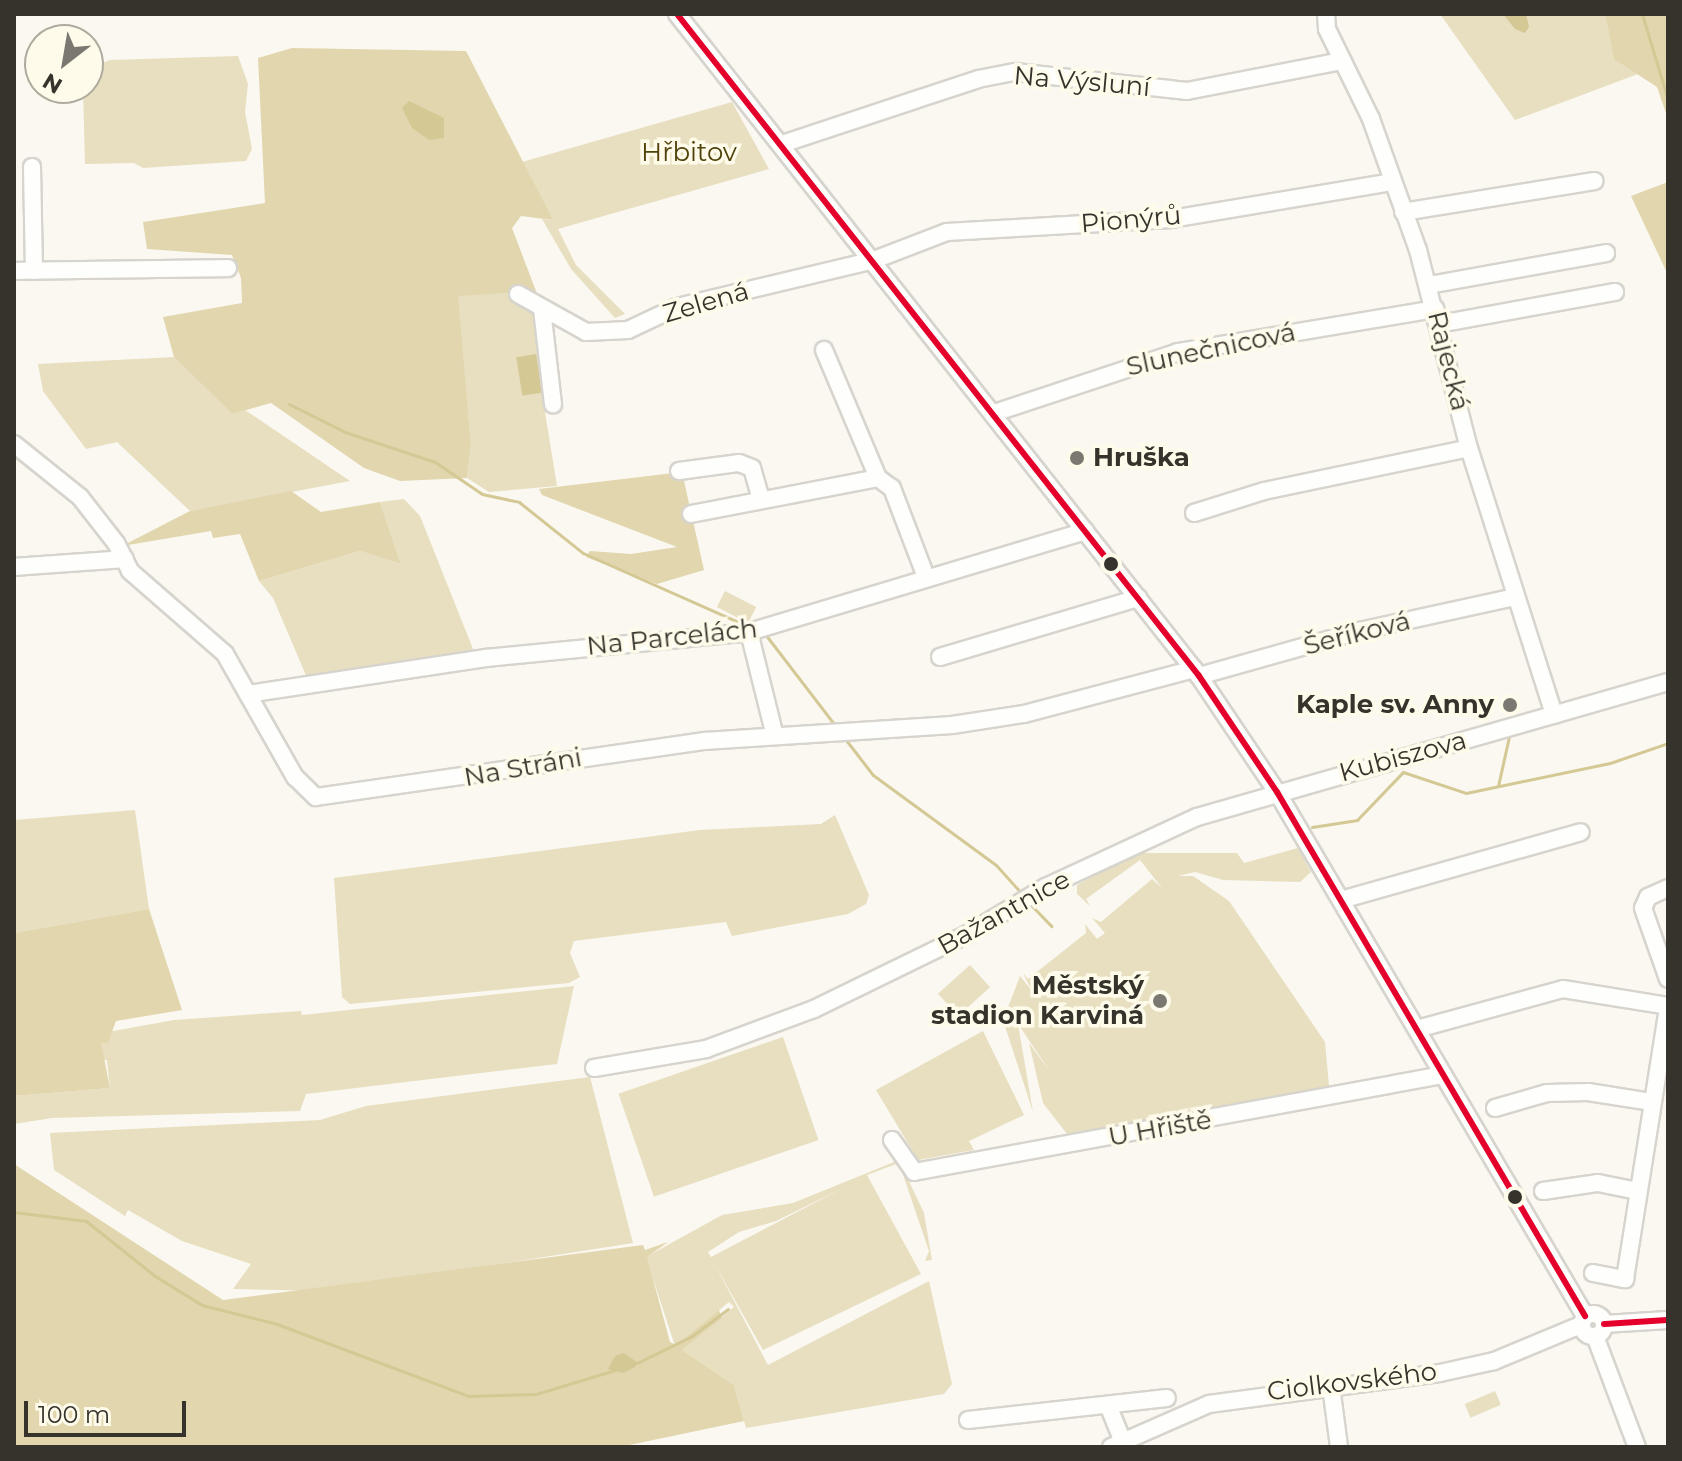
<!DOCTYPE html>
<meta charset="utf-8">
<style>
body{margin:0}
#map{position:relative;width:1682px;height:1461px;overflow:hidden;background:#faf8f0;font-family:Montserrat,sans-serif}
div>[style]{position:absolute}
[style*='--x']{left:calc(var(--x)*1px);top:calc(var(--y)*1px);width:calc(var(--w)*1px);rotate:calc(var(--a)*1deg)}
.green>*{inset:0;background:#e7dfc0;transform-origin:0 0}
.forest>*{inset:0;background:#e1d6ad}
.water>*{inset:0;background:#d4c895;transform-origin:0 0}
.stream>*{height:3px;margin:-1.5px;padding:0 1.5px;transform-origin:1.5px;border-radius:1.5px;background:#d4c895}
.roads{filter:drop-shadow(2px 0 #d6d4cd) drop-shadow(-2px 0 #d6d4cd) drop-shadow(0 2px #d6d4cd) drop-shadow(0 -2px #d6d4cd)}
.minor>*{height:16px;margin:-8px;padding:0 8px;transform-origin:8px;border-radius:8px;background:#fefefd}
.minor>.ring{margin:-8px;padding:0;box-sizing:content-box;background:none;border:16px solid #fefefd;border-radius:50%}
.bus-1>*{height:6px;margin:-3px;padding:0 3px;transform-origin:3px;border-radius:3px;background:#e4002b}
.dots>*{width:22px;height:22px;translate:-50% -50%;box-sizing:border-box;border:4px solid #fffbeb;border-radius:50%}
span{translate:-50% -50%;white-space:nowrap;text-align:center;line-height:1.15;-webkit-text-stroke:7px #fffbeb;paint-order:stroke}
.street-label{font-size:26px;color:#35332b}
.park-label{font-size:26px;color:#50430c}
.poi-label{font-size:26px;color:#35332b;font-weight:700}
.left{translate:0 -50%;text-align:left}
.right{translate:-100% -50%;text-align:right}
.frame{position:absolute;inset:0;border:16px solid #35332b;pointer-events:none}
.north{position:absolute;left:24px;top:24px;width:80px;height:80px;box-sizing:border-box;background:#fffbeb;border:2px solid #aeab9e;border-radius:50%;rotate:211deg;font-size:22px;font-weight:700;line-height:32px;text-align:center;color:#35332b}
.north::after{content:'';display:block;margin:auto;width:28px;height:36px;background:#7a7870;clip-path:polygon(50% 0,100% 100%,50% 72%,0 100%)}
.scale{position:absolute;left:24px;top:1401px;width:162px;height:36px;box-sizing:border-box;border:4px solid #35332b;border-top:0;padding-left:10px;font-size:24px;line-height:28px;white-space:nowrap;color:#35332b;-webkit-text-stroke:6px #fffbeb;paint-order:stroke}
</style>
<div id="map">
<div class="green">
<i style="clip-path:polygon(1440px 14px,1605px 14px,1614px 58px,1638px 74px,1515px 120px)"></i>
<i style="clip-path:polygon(238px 56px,248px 84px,245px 112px,252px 149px,246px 161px,143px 168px,134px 163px,85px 164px,83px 88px,88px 88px,88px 69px,110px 60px)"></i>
<i style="clip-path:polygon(732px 102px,769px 169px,558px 229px,576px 265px,625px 314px,615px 318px,571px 269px,542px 219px,552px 220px,522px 162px)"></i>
<i style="clip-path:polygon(536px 291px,549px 405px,544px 406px,557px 486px,489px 492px,467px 478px,471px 445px,457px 295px)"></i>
<i style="clip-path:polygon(174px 357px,232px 414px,245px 410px,350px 481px,190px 511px,117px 442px,86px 449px,43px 391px,38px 364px)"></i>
<i style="clip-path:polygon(404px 499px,420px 516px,475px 654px,308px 680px,273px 598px,259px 581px,360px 551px,399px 562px,380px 502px)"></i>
<i style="left:725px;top:591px;width:35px;height:18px;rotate:27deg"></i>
<i style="clip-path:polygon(135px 810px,149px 909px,14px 933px,14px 820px)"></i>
<i style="clip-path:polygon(835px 815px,869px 895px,866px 904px,848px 914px,732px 936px,726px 922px,574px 941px,570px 953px,580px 977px,569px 983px,350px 1004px,342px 997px,334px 878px,700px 830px,821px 824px)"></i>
<i style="clip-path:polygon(1298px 848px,1311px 872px,1300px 882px,1223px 880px,1195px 872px,1178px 876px,1193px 876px,1229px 901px,1325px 1042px,1329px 1086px,1067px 1134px,1043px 1103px,1029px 1043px,1051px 1073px,1018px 1024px,1033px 1112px,1003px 1020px,1020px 976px,1032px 991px,1023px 973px,1028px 979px,1086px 933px,1085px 924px,1097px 939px,1105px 933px,1092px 918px,1101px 922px,1152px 879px,1162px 888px,1140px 860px,1086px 899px,1090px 906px,1077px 894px,1077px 885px,1137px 853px,1237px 853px,1244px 863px)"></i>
<i style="left:970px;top:965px;width:30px;height:43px;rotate:48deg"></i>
<i style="clip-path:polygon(574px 986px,557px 1064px,306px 1094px,300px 1111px,52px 1118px,14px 1124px,14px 1096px,110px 1088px,107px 1060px,101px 1060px,101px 1043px,108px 1032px,174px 1020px,301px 1011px,302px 1015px)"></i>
<i style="clip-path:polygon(983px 1031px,1024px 1115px,969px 1141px,974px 1150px,918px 1160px,876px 1090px)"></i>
<i style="left:783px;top:1037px;width:109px;height:174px;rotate:71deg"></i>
<i style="clip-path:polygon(590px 1077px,633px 1243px,328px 1291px,233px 1289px,251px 1264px,182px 1241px,128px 1210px,125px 1216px,54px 1170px,50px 1133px,320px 1120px,366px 1106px)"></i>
<i style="clip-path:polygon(evenodd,899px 1160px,924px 1213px,932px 1260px,925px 1261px,929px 1251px,899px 1163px,867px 1175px,921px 1274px,763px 1350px,714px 1263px,768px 1365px,929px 1281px,952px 1384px,944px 1394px,746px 1428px,734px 1385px,682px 1350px,734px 1307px,729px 1302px,675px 1346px,646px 1257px,722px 1215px,793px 1203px,899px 1160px,843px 1188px,711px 1257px,708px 1252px,739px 1232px,776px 1221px,843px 1188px)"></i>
<i style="left:1495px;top:1391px;width:15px;height:33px;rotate:67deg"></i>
</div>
<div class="forest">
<i style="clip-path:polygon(1605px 14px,1668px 14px,1668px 119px,1657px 87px,1614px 59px)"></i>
<i style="clip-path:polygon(292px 48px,466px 51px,553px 220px,521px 216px,512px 228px,536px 291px,458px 296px,471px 445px,467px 478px,400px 481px,364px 468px,271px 403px,232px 414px,174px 357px,163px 317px,242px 303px,241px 278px,232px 255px,147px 249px,143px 222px,265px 203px,258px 58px)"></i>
<i style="clip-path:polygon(1668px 182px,1668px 275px,1631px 196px)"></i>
<i style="clip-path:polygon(682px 472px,704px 570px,657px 584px,586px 557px,590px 551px,631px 554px,677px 547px,542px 495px,539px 489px)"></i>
<i style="clip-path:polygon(291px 491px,321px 512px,380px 502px,400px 563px,360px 551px,259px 581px,240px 534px,213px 538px,211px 531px,122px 546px,190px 511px)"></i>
<i style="clip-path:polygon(149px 909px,182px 1010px,116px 1021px,108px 1043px,101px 1043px,110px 1088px,14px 1096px,14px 933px)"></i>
<i style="clip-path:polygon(14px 1164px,223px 1300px,643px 1245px,645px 1250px,668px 1242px,647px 1257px,670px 1342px,676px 1345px,719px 1310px,722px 1318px,682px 1350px,734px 1385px,744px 1421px,620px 1447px,14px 1447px)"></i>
</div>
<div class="water">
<i style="clip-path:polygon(1503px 14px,1526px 14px,1529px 27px,1525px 33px,1515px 29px)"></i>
<i style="clip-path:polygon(409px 101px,444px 118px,444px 138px,429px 140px,412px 128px,402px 108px)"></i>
<i style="left:536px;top:354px;width:39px;height:20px;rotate:81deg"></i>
<i style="clip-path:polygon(624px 1353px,638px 1363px,635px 1367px,623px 1373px,608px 1369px,615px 1356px)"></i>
</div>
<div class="stream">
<i style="--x:1642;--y:14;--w:90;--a:73.2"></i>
<i style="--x:289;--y:404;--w:63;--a:26.6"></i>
<i style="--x:345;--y:432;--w:95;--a:18.4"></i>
<i style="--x:435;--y:462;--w:57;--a:34.2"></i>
<i style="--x:482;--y:494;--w:38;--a:12"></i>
<i style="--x:519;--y:502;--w:82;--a:38.6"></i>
<i style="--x:583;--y:553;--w:177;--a:24"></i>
<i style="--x:765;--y:634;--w:113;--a:52.5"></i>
<i style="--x:846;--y:740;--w:44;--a:52.4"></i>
<i style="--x:873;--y:775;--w:152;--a:36.2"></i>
<i style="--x:996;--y:865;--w:36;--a:48"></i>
<i style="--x:1498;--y:786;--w:55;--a:-77.5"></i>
<i style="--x:1312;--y:827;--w:46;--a:-8.8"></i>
<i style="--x:1357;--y:820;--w:66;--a:-46.2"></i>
<i style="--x:1403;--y:772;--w:66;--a:18.4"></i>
<i style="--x:1466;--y:793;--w:147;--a:-11.8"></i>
<i style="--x:1610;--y:763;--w:61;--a:-19"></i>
<i style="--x:1032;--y:906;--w:28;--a:46"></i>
<i style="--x:14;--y:1212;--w:73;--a:7.1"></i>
<i style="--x:86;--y:1221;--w:88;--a:38.6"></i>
<i style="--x:155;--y:1276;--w:55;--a:31.7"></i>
<i style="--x:202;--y:1305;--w:77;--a:14.2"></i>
<i style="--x:277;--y:1324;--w:205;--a:20.6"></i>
<i style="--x:469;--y:1396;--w:67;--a:-1.7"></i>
<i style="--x:536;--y:1394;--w:83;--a:-16.9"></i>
<i style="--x:637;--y:1363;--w:61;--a:-26.1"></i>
<i style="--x:692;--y:1336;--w:45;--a:-36.9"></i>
</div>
<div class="roads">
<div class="minor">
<i style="--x:677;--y:14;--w:843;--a:51.74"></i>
<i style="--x:1199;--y:676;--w:140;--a:56.1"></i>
<i style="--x:1277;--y:792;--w:608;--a:59.55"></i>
<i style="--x:1326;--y:14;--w:15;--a:86"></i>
<i style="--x:1327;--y:29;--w:100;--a:63.9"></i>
<i style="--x:1371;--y:119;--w:139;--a:70.3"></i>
<i style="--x:1418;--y:250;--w:204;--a:75.6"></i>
<i style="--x:1469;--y:448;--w:280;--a:72.3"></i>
<i style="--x:782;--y:144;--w:206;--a:-18.3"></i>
<i style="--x:978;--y:79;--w:38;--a:-11"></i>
<i style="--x:1015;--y:72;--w:173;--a:6.3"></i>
<i style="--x:1187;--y:91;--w:158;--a:-11"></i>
<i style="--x:32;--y:167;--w:104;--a:88.9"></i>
<i style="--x:1403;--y:212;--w:194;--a:-9.2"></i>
<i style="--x:14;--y:271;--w:214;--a:-0.8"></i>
<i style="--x:1429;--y:285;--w:180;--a:-10.2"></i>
<i style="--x:518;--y:294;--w:78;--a:29.2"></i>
<i style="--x:586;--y:332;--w:42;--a:-2.7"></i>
<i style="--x:628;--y:330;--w:54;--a:-25.1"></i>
<i style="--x:677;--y:307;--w:203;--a:-13.4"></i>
<i style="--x:874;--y:260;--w:78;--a:-21"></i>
<i style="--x:947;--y:232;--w:224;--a:-3.3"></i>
<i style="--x:1171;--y:219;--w:223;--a:-9.5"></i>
<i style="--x:542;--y:309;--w:96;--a:83.4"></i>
<i style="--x:1439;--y:324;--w:179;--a:-10.3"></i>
<i style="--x:824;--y:350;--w:139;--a:67.1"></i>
<i style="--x:994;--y:413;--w:194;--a:-18.3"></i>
<i style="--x:1178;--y:352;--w:261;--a:-9.5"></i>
<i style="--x:14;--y:444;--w:85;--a:38.8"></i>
<i style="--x:80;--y:497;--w:58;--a:52"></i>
<i style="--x:116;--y:543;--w:31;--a:63"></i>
<i style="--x:130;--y:571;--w:126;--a:41.1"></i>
<i style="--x:225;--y:654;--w:142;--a:60.4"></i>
<i style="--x:295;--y:777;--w:29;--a:44"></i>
<i style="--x:316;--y:797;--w:392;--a:-8.2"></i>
<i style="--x:704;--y:741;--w:249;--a:-3.7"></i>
<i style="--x:952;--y:725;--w:73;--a:-8.7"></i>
<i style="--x:1024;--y:714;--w:176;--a:-14.8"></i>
<i style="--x:679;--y:471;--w:61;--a:-7.6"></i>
<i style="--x:739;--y:463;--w:14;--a:21"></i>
<i style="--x:752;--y:468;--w:33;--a:74"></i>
<i style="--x:1194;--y:513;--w:73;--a:-17.4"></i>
<i style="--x:1264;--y:491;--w:209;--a:-11.8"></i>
<i style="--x:691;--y:514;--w:190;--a:-10.9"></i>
<i style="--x:878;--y:478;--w:17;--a:36"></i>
<i style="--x:892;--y:488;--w:95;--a:69.1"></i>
<i style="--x:14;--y:567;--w:111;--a:-4.1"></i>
<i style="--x:749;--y:632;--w:107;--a:76"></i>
<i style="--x:940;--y:657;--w:207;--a:-16.6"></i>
<i style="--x:1199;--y:676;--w:166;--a:-15.7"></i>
<i style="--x:1359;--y:631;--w:160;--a:-12.3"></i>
<i style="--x:248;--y:694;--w:241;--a:-8.6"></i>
<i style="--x:486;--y:658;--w:264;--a:-5.6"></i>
<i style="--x:749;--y:632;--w:351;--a:-16.7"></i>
<i style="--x:1668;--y:888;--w:22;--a:156"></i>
<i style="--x:1648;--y:897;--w:12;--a:114"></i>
<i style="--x:1643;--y:908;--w:75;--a:70.6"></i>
<i style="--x:1341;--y:900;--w:249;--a:-15.8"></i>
<i style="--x:1417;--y:1029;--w:151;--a:-15.3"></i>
<i style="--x:1563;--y:989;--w:106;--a:9.2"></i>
<i style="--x:594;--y:1068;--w:114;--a:-9.6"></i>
<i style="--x:706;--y:1049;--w:115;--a:-20.3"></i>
<i style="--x:814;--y:1009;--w:169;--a:-26"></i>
<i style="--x:966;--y:935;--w:93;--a:-31"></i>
<i style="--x:1046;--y:887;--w:166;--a:-24.9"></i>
<i style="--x:1197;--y:817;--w:490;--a:-16"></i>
<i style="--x:1495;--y:1108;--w:54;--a:-16.1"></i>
<i style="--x:1547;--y:1093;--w:41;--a:-1.4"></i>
<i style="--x:1588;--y:1092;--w:65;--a:8.9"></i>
<i style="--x:892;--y:1140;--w:39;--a:55"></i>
<i style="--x:914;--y:1172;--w:538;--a:-10.39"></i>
<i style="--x:1543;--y:1191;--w:56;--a:-8.3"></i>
<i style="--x:1598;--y:1183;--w:41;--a:11.3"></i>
<i style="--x:1593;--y:1273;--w:33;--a:11"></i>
<i style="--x:1625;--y:1279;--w:275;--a:-81"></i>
<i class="ring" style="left:1582px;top:1314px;width:6px;height:6px"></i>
<i style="--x:1604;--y:1324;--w:64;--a:-3.6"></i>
<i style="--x:1595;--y:1336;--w:119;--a:69.3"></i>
<i style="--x:1331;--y:1386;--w:62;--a:82.5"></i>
<i style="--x:1108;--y:1405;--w:40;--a:68"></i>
<i style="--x:968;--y:1420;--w:200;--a:-6.3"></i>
<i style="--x:1111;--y:1447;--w:107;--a:-23.7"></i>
<i style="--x:1209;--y:1404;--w:233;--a:-7.6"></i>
<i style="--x:1440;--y:1373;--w:55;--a:-12.5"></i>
<i style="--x:1494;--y:1361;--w:94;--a:-22.5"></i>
</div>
</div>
<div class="bus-1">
<i style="--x:677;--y:14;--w:843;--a:51.74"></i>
<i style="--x:1199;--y:676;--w:140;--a:56.1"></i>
<i style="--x:1277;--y:792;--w:608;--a:59.55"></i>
<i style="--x:1604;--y:1324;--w:64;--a:-3.6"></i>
</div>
<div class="dots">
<i style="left:1077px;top:458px;background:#7a7870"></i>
<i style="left:1111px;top:564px;background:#35332b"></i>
<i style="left:1510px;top:705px;background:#7a7870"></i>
<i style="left:1160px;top:1001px;background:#7a7870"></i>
<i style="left:1515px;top:1197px;background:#35332b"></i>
</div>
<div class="street-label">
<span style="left:1082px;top:82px;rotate:5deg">Na Výsluní</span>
<span style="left:1131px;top:220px;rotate:-5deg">Pionýrů</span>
<span style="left:706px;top:303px;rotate:-16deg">Zelená</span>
<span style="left:1211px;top:350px;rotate:-12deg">Slunečnicová</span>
<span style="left:1448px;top:361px;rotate:76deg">Rajecká</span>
<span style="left:1357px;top:634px;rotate:-14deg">Šeříková</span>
<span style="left:672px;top:638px;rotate:-6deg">Na Parcelách</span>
<span style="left:1403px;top:757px;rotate:-15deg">Kubiszova</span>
<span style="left:523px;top:768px;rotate:-10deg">Na Stráni</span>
<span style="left:1004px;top:913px;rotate:-29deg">Bažantnice</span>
<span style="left:1160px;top:1129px;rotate:-10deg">U Hřiště</span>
<span style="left:1352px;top:1382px;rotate:-7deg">Ciolkovského</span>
</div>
<div class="park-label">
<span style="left:689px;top:153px">Hřbitov</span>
</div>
<div class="poi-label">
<span class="left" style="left:1093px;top:458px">Hruška</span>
<span class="right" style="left:1494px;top:705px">Kaple sv. Anny</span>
<span class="right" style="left:1144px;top:1001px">Městský<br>stadion Karviná</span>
</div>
<div class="frame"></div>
<div class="north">N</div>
<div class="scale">100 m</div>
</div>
